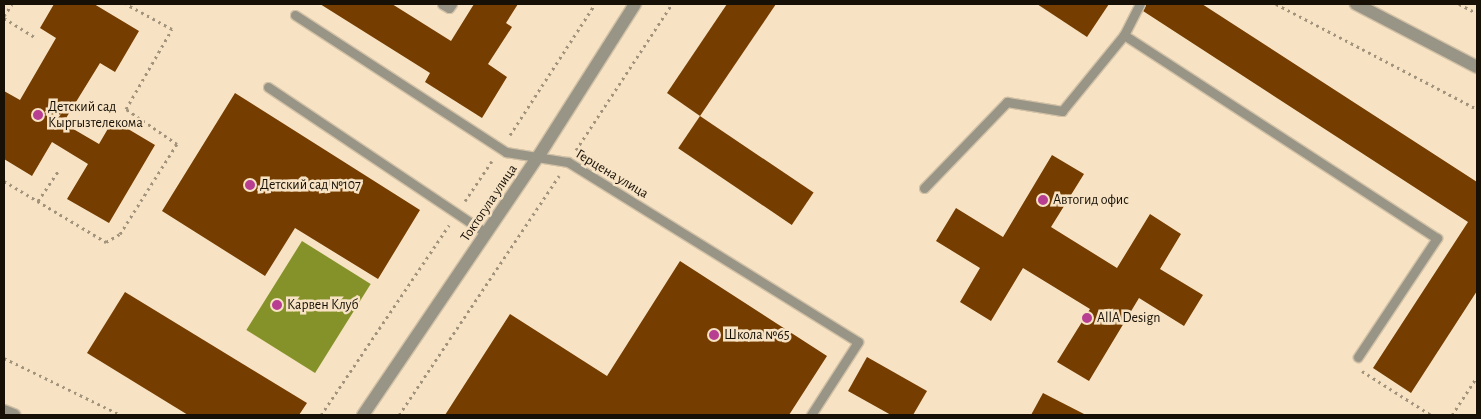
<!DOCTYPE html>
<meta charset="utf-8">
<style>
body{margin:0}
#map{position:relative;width:1481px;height:419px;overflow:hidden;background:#f7e3c4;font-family:"Alegreya Sans",sans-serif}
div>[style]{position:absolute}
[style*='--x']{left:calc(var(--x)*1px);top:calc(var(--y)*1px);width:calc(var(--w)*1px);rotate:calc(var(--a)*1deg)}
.water>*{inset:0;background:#859229;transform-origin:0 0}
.building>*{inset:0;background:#753d00;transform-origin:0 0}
.path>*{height:3px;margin-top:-1.5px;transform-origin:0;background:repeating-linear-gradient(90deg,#a2937c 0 2.5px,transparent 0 6.5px)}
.roads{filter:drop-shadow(1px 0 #d3c1a6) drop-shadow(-1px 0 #d3c1a6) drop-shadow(0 1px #d3c1a6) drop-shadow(0 -1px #d3c1a6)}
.service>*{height:9px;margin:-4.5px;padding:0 4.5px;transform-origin:4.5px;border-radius:4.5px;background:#989587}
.minor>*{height:12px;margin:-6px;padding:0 6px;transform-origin:6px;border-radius:6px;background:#989587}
.tertiary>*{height:12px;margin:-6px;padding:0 6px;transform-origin:6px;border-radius:6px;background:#989587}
.dots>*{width:14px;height:14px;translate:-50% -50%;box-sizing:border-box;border:2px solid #f7e3c4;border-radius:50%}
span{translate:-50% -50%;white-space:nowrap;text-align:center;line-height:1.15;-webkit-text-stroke:5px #f7e3c4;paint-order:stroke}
.poi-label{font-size:14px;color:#171006}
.left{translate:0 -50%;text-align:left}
.street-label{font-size:14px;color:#171006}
.frame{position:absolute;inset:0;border:5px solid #171006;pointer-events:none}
</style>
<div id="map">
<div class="water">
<i style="left:302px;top:241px;width:81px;height:105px;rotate:32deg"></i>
</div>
<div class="building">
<i style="clip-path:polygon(54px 4px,94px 4px,139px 31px,115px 72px,100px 63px,63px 123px,99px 144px,113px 120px,155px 145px,109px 223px,67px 199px,88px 164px,52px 142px,32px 176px,4px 159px,4px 91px,20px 100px,56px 38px,40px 28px)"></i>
<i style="clip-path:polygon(320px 4px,392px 4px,451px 41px,474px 4px,518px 4px,506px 23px,512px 27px,488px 64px,507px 77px,482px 118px,425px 82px,430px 73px)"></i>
<i style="clip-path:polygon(727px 4px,776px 4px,700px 116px,667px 93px)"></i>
<i style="clip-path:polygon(1037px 4px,1109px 4px,1087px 37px)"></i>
<i style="clip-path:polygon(1146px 4px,1202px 4px,1477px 182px,1477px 291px,1411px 393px,1373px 368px,1468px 222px,1143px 11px)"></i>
<i style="clip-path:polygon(235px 93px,420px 210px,378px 279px,295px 228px,265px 276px,162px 211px)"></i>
<i style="left:700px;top:116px;width:137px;height:39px;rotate:34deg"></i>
<i style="clip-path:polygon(1052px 155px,1084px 174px,1051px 227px,1117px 268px,1150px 214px,1181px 234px,1160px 269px,1203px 295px,1184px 326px,1139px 298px,1089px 381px,1057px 362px,1090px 309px,1023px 268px,991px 321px,960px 302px,980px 268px,936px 241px,956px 208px,1003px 237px)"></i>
<i style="clip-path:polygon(680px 261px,827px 356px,789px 415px,445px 415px,510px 314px,607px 376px)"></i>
<i style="clip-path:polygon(125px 292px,307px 403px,299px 415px,188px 415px,87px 353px)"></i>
<i style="clip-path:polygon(867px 357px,927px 391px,913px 415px,891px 415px,848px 391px)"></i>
<i style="clip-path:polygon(1043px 393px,1086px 415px,1031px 415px)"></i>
</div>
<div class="path">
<i style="--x:1276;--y:4;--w:227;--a:27.6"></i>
<i style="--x:1459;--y:4;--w:20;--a:27"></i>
<i style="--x:4;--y:16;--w:14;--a:-56"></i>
<i style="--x:4;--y:18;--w:36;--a:32"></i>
<i style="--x:510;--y:135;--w:156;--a:-57"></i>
<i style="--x:576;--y:150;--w:175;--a:-56.7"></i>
<i style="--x:4;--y:181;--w:119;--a:30.9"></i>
<i style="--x:106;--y:242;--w:16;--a:-30"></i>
<i style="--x:120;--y:234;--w:107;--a:-57.7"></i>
<i style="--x:177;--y:144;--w:62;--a:-145.5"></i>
<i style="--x:126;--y:109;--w:92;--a:-60.1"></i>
<i style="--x:172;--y:29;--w:52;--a:-151.5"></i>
<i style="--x:38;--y:201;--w:37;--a:-56"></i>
<i style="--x:465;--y:201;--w:48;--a:-56"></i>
<i style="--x:4;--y:358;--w:130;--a:26"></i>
<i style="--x:1362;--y:371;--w:82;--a:32.5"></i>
<i style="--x:321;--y:415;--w:229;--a:-56"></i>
<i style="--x:399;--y:415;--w:288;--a:-56.2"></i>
<i style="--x:1452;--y:415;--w:45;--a:-56.7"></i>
</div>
<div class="roads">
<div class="service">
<i style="--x:442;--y:4;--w:8;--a:30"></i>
<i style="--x:449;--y:8;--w:5;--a:-53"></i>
<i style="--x:295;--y:15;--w:252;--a:33"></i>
<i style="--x:506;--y:152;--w:63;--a:9.2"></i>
<i style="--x:568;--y:162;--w:341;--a:31.8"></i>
<i style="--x:858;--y:342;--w:87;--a:122.8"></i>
<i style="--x:1124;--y:35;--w:373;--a:33"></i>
<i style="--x:1437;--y:238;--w:143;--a:123.6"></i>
<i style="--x:268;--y:87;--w:262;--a:33.8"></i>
<i style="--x:924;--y:188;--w:120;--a:-46"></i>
<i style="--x:1007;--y:102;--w:56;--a:9.3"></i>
<i style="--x:1062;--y:111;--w:98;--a:-50.8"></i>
<i style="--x:1124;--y:35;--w:35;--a:-63"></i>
</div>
<div class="minor">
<i style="--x:4;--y:411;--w:11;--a:22"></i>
</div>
<div class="tertiary">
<i style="--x:1356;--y:4;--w:136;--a:27.5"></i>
<i style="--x:363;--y:415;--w:312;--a:-55.9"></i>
<i style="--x:538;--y:157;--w:181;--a:-57.6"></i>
</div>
</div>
<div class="dots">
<i style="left:38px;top:115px;background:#b73e91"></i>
<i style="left:250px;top:185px;background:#b73e91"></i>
<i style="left:1043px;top:200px;background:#b73e91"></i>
<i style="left:277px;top:305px;background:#b73e91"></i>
<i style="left:1087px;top:318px;background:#b73e91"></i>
<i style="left:714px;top:335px;background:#b73e91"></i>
</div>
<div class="poi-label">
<span class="left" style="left:48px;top:115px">Детский сад<br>Кыргызтелекома</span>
<span class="left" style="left:260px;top:185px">Детский сад №107</span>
<span class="left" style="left:1053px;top:200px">Автогид офис</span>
<span class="left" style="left:287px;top:305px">Карвен Клуб</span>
<span class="left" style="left:1097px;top:318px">AllA Design</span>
<span class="left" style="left:724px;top:335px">Школа №65</span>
</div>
<div class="street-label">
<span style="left:612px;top:174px;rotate:31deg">Герцена улица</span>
<span style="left:489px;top:203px;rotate:-56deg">Токтогула улица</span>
</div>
<div class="frame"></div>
</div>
